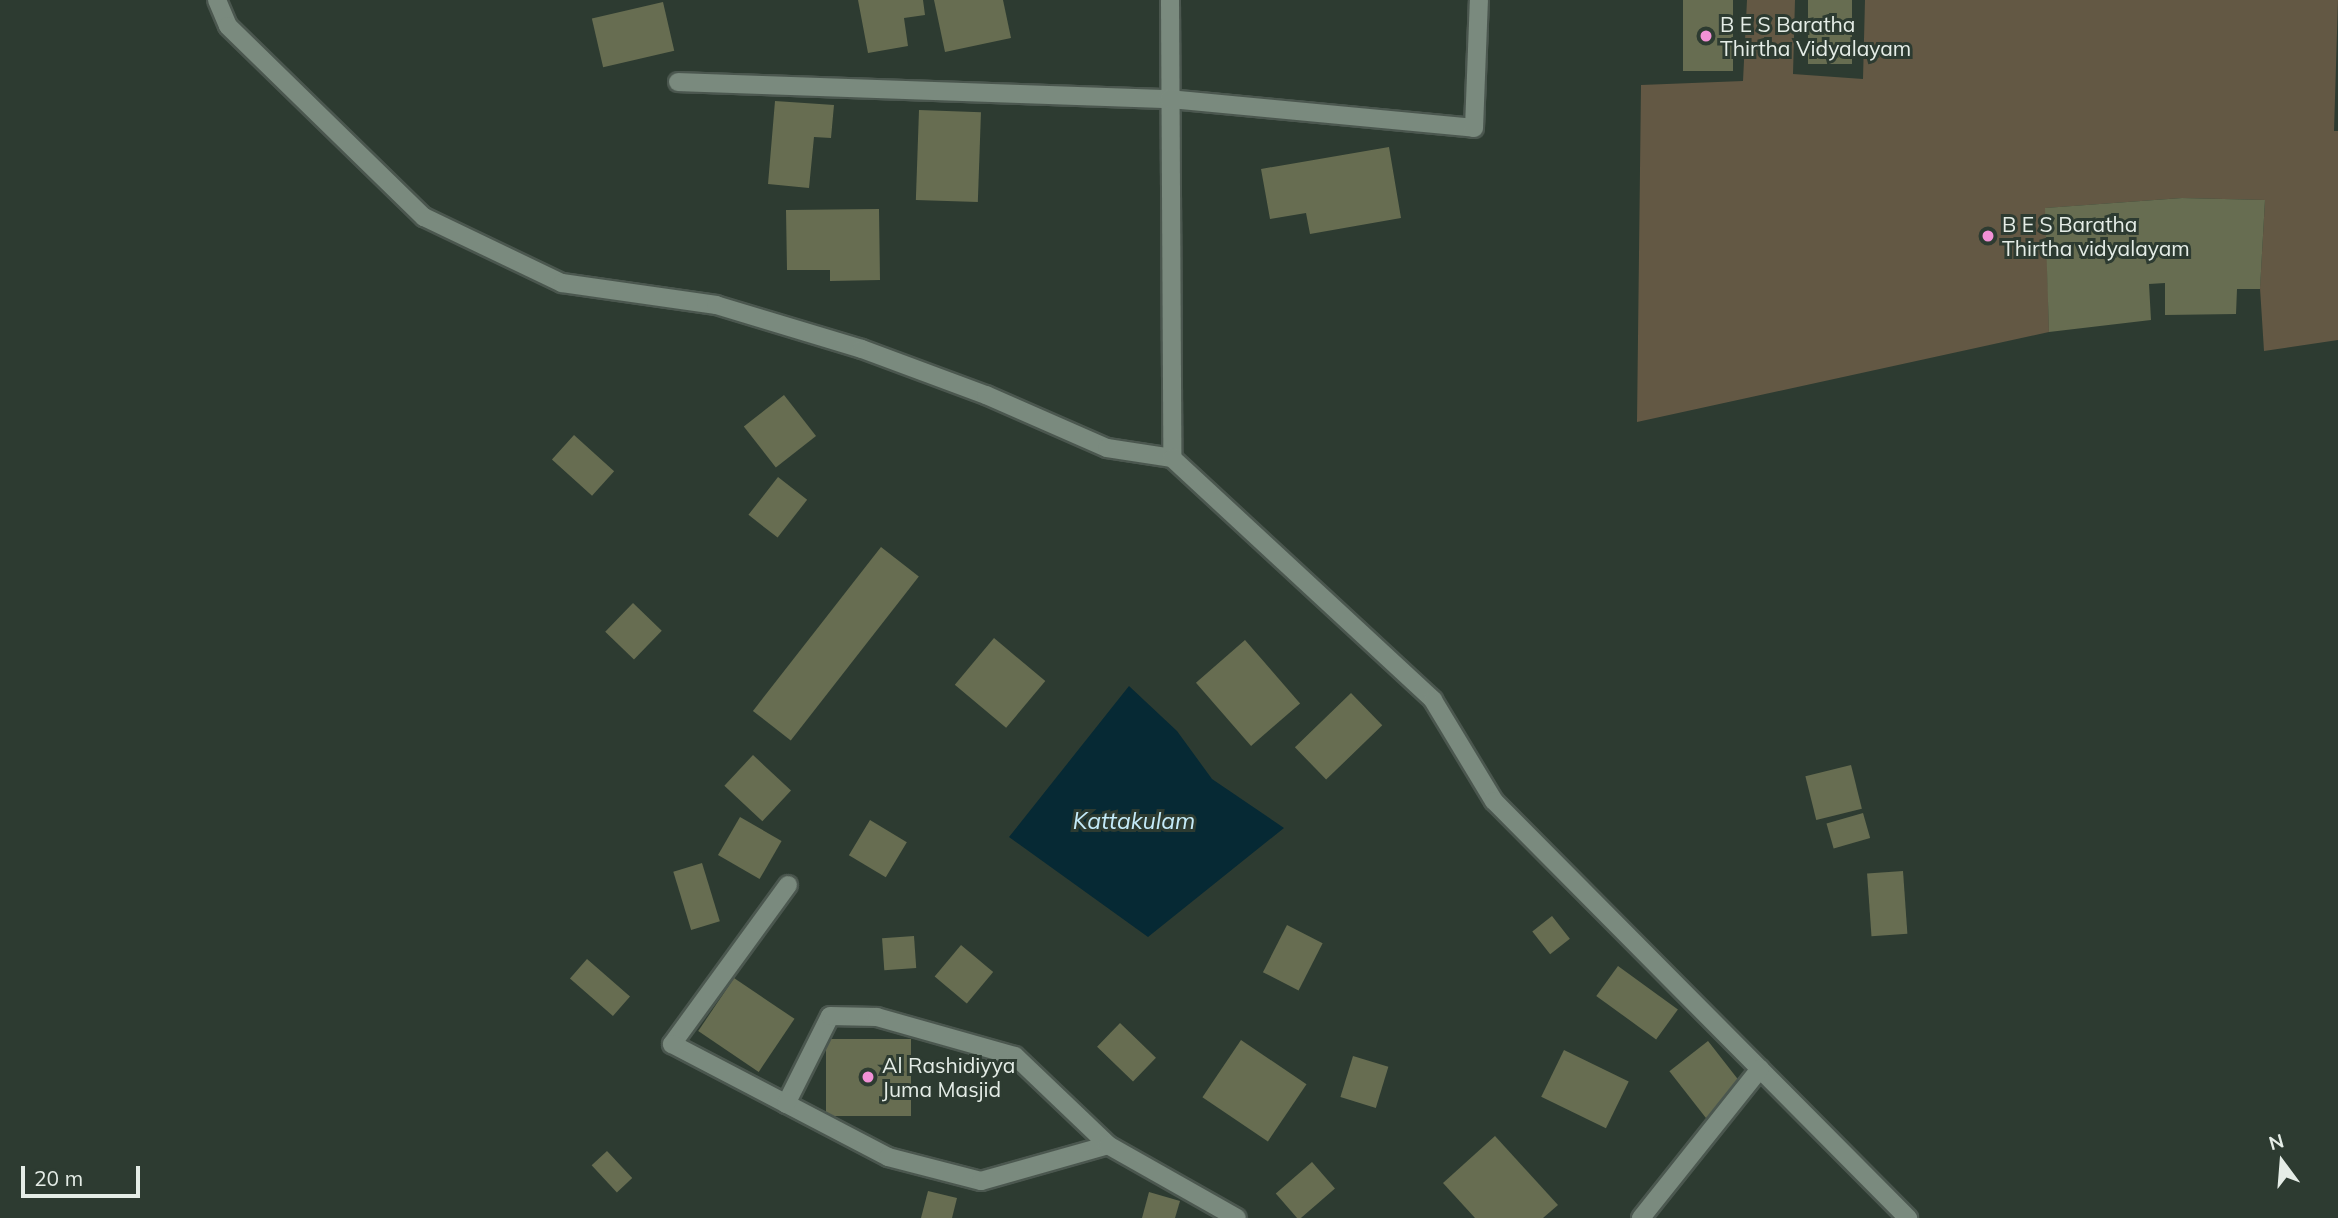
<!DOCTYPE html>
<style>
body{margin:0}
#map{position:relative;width:2338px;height:1218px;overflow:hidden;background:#2d3b31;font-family:Mulish,sans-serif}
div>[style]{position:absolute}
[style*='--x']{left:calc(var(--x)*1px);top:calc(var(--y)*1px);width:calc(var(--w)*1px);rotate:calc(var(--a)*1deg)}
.green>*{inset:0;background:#635844}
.water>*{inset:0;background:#062934}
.building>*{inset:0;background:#676d51;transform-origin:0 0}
.roads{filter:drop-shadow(2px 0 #4b574f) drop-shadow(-2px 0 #4b574f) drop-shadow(0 2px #4b574f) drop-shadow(0 -2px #4b574f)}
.minor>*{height:18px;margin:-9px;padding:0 9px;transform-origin:9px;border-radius:9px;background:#7a8a7e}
.dots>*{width:19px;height:19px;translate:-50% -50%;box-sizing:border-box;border:4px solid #2d3b31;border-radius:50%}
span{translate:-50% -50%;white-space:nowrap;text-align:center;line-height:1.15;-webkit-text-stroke:6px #2d3b31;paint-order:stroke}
.poi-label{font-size:21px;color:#e5ede7}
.left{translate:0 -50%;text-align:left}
.water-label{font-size:23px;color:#c4ebf9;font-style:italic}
.north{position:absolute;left:2247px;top:1127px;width:70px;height:70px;-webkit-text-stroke:5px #2d3b31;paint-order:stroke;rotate:344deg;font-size:19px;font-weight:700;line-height:28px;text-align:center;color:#e5ede7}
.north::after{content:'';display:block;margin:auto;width:24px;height:32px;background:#e5ede7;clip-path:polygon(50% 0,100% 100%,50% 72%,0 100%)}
.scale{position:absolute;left:21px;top:1166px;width:119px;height:32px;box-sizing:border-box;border:4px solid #e5ede7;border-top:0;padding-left:9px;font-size:21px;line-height:24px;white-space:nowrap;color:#e5ede7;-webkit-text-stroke:5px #2d3b31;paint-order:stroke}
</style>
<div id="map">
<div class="green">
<i style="clip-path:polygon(1747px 0,1795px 0,1793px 74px,1863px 79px,1865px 0,2338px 0,2334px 131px,2338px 131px,2338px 340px,2264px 351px,2260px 288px,2265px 200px,2182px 198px,2046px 208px,2049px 332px,1637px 422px,1641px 85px,1743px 81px)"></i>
</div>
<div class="water">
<i style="clip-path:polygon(1129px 686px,1177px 731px,1212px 779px,1284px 828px,1148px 937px,1009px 837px)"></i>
</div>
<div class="building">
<i style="clip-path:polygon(858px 0,923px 0,925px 15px,904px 18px,908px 46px,868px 53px)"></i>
<i style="clip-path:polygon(934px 0,1003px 0,1011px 38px,945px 52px)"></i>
<i style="left:1683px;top:0;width:50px;height:71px"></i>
<i style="left:1808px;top:0;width:44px;height:64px"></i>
<i style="left:663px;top:2px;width:50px;height:73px;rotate:77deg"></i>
<i style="clip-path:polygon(775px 101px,834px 105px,831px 138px,814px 137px,809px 188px,768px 184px)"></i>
<i style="left:919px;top:110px;width:62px;height:90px;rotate:2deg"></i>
<i style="clip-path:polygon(1389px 147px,1401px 218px,1310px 234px,1306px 213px,1270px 219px,1261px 169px)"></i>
<i style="clip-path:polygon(2182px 198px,2265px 200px,2260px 289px,2237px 289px,2236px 314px,2165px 315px,2165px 283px,2149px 284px,2151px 320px,2049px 332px,2045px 208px)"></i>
<i style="clip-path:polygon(879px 209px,880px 280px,830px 281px,830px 270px,787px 270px,786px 210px)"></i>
<i style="left:784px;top:395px;width:52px;height:51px;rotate:52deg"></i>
<i style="left:574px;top:435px;width:54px;height:33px;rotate:42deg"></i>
<i style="left:778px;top:477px;width:37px;height:48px;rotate:38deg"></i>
<i style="left:881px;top:547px;width:48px;height:208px;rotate:38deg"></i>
<i style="left:633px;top:603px;width:40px;height:40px;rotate:44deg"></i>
<i style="left:994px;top:638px;width:67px;height:61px;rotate:40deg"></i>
<i style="left:1245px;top:640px;width:84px;height:65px;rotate:49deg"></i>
<i style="left:1351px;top:693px;width:45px;height:78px;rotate:46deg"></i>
<i style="left:753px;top:755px;width:52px;height:42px;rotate:43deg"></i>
<i style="left:1851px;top:765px;width:45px;height:47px;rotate:76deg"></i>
<i style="left:1863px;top:813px;width:26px;height:38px;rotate:74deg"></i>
<i style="left:740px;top:817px;width:48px;height:44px;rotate:30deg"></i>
<i style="left:870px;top:820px;width:43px;height:41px;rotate:31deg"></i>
<i style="left:702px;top:863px;width:61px;height:30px;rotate:73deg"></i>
<i style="left:1903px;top:871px;width:63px;height:36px;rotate:86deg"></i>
<i style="left:1552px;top:916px;width:29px;height:25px;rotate:52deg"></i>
<i style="left:1287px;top:925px;width:40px;height:53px;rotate:27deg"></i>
<i style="left:914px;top:936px;width:32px;height:32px;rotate:86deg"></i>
<i style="left:961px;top:945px;width:42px;height:41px;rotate:40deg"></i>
<i style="left:587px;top:959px;width:57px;height:26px;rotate:41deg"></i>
<i style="left:1618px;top:966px;width:74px;height:37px;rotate:36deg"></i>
<i style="left:734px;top:978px;width:73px;height:64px;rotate:34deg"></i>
<i style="left:1120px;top:1023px;width:50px;height:33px;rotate:44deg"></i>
<i style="left:826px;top:1039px;width:85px;height:77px"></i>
<i style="left:1241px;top:1040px;width:79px;height:69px;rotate:34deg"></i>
<i style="left:1708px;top:1041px;width:67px;height:49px;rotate:52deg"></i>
<i style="left:1564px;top:1050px;width:72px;height:52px;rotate:26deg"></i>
<i style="left:1353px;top:1056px;width:37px;height:43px;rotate:17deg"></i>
<i style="clip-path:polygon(1495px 1136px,1558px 1205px,1543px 1218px,1475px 1218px,1443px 1183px)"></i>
<i style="left:607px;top:1151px;width:37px;height:21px;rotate:47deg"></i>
<i style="left:1312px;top:1162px;width:35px;height:48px;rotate:49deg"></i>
<i style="clip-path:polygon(928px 1191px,957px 1198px,952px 1218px,921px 1218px)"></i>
<i style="clip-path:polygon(1149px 1192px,1180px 1201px,1175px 1218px,1142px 1218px)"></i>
</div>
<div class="roads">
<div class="minor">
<i style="--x:217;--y:0;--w:28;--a:67"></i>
<i style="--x:228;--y:26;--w:274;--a:44.3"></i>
<i style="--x:424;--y:217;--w:153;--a:25.6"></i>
<i style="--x:562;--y:283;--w:156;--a:8.1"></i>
<i style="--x:716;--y:305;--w:152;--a:16.8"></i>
<i style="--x:862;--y:349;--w:132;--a:20.4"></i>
<i style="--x:986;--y:395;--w:132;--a:23.7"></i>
<i style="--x:1107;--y:448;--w:66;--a:8.7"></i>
<i style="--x:1170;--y:0;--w:458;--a:89.7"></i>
<i style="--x:1172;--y:458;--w:356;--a:42.8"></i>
<i style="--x:1433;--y:700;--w:118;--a:58.9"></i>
<i style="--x:1494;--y:801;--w:588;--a:45.21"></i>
<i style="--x:678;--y:82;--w:491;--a:2"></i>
<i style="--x:1169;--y:99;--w:306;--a:5.4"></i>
<i style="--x:1474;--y:128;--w:128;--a:-87.8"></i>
<i style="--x:788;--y:885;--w:197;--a:126.1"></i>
<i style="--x:672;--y:1044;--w:244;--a:27.6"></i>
<i style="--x:888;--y:1157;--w:96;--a:14.5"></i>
<i style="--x:981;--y:1181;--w:132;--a:-15.8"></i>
<i style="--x:786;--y:1104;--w:98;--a:-63.4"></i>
<i style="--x:830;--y:1016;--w:47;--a:1.2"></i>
<i style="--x:877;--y:1017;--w:143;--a:15.8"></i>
<i style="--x:1015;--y:1056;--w:129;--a:43.7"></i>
<i style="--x:1108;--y:1145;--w:148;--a:29.5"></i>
<i style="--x:1641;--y:1218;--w:191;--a:-51.4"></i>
</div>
</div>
<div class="dots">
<i style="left:1706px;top:36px;background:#f291d6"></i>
<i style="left:1988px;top:236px;background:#f291d6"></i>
<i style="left:868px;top:1077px;background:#f291d6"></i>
</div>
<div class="poi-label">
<span class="left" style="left:1720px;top:36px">B E S Baratha<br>Thirtha Vidyalayam</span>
<span class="left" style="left:2002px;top:236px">B E S Baratha<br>Thirtha vidyalayam</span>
<span class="left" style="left:882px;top:1077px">Al Rashidiyya<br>Juma Masjid</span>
</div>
<div class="water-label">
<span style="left:1134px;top:821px">Kattakulam</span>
</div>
<div class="north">N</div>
<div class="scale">20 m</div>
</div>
